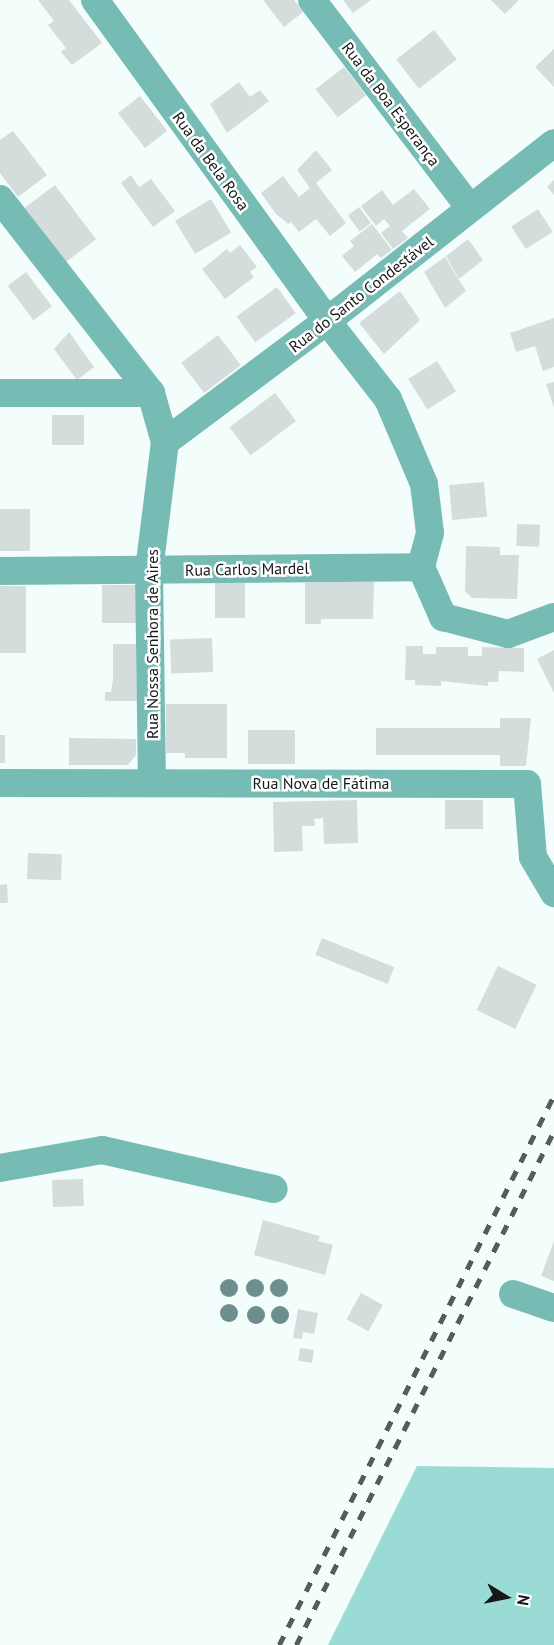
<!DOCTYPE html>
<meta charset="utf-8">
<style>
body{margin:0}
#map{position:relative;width:554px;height:1645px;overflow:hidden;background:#f3fdfc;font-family:"PT Sans",sans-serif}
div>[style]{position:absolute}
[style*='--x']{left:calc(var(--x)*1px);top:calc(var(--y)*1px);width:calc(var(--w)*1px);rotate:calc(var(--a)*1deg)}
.green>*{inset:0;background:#9adcd5}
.building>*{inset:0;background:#d4dddc;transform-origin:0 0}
.minor>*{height:28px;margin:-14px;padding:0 14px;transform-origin:14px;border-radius:14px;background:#76bcb5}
.rail>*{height:4.5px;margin-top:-2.25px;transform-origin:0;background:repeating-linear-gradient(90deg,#565c5b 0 10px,transparent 0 20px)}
.trees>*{width:18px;height:18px;margin:-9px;border-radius:50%;background:#6d8e8c}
span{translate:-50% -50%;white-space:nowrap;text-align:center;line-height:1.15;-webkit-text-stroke:5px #fff;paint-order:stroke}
.street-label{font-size:16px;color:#151817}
.north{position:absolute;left:476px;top:1567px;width:60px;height:60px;-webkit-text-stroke:4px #fff;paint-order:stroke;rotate:100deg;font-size:16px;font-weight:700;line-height:24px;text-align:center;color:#151817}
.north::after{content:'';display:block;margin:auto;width:21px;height:27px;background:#151817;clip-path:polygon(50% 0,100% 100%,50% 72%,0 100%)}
</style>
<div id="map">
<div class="green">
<i style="clip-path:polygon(417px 1466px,554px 1468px,554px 1645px,328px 1645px)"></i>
</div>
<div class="building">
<i style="clip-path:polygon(38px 0,69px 0,102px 43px,72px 65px,61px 52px,66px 48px,48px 25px,54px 21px)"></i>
<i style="clip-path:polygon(263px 0,294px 0,303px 12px,284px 27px)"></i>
<i style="clip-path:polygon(343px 0,371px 0,353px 13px)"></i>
<i style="clip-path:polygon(491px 0,519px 0,505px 14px)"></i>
<i style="left:434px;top:30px;width:37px;height:48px;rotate:52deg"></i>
<i style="clip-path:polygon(554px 49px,554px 87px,535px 67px)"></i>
<i style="left:344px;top:67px;width:36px;height:36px;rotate:52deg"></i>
<i style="clip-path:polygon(239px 82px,250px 97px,260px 90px,269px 101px,227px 133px,210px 104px)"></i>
<i style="left:140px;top:96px;width:44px;height:28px;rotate:52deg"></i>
<i style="clip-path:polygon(13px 131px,47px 175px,18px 197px,0 173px,0 140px)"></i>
<i style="clip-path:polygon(316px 150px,332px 170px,316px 183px,346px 223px,330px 236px,316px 219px,299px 232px,291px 222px,288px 224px,276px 214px,261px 193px,283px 176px,299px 197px,310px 188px,297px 170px)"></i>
<i style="clip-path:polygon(131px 175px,139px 187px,151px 179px,175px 211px,153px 227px,121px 183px)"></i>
<i style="clip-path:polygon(554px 180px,554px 195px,547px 187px)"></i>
<i style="left:55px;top:185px;width:68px;height:38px;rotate:53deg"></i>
<i style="clip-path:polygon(414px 189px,430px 209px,402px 231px,408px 238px,393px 249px,381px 233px,390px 226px,384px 219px,376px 226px,361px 206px,382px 190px,393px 205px)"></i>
<i style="left:211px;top:199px;width:39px;height:42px;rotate:59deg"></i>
<i style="left:359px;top:207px;width:20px;height:14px;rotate:53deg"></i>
<i style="left:538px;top:209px;width:27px;height:32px;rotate:57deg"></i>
<i style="clip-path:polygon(372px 224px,392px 250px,381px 258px,377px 254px,355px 272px,342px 256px,354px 246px,350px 241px)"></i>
<i style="clip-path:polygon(468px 239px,483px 260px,459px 279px,446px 256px)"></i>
<i style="clip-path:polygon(240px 245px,257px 267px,250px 272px,254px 277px,225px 299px,202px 269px,227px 249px,230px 253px)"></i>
<i style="clip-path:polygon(445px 257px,466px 291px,445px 308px,424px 272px)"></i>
<i style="left:26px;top:272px;width:43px;height:23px;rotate:53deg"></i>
<i style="left:277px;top:287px;width:32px;height:50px;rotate:54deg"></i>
<i style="clip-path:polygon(400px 291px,420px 320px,384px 354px,359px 323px)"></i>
<i style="clip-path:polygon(554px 318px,554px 367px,543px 371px,535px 346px,516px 352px,510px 333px)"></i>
<i style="clip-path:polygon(69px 332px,94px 367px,77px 380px,54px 349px)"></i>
<i style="left:218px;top:335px;width:38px;height:46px;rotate:53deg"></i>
<i style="left:437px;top:361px;width:36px;height:34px;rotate:58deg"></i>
<i style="clip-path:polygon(554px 382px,554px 408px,546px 384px)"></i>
<i style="left:275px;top:393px;width:35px;height:57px;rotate:53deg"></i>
<i style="left:52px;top:415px;width:32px;height:30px"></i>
<i style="left:484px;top:482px;width:35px;height:35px;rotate:85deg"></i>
<i style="left:0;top:509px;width:30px;height:42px"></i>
<i style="left:517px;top:524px;width:23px;height:22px;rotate:2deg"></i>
<i style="clip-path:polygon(466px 546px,500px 547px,500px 555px,519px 555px,517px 599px,472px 598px,465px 591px)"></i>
<i style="clip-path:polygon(321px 582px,374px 582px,373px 619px,321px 619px,321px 624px,305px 624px,305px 583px)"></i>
<i style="left:215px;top:583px;width:30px;height:35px"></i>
<i style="left:102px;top:585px;width:36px;height:38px"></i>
<i style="left:0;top:586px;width:26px;height:67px"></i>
<i style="left:212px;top:638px;width:34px;height:42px;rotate:88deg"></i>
<i style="clip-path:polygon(113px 644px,136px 644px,137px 701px,105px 701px,105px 692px,111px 692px,113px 680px)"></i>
<i style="clip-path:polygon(406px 646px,423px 646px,423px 654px,436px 654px,436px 647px,468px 647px,468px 656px,482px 656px,482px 647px,524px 648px,524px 672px,499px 671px,498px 682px,488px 682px,488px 686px,441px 681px,441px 686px,415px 685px,415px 680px,405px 680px)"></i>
<i style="clip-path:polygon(554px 650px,554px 693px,537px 659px)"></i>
<i style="clip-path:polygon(166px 704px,227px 704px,227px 758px,185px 758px,185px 753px,166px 753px)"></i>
<i style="clip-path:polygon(500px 718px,531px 718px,526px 766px,500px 766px,500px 755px,376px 755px,376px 728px,500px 728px)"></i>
<i style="left:248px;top:730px;width:47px;height:34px"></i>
<i style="left:0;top:735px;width:5px;height:28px"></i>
<i style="clip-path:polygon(69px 738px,136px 739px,136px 755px,128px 765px,69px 765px)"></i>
<i style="clip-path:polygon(357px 800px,358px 843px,324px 844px,323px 818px,314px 819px,315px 826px,302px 826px,303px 851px,274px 852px,273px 802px)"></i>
<i style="left:483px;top:800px;width:29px;height:38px;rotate:90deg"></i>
<i style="left:28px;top:853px;width:34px;height:26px;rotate:2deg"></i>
<i style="clip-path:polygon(7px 884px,8px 903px,0 903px,0 885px)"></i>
<i style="left:322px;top:938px;width:78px;height:18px;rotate:22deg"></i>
<i style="left:498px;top:966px;width:43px;height:49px;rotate:26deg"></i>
<i style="left:83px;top:1179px;width:27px;height:31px;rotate:88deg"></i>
<i style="clip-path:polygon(263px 1220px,320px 1236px,318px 1241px,333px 1245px,325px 1275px,254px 1255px)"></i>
<i style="clip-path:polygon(554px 1241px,554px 1281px,541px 1276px)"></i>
<i style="left:361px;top:1293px;width:25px;height:30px;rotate:29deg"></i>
<i style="clip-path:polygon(298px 1309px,318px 1313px,314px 1334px,303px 1332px,302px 1339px,293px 1338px)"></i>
<i style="left:300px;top:1348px;width:14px;height:13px;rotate:8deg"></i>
</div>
<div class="minor">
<i style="--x:95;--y:0;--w:396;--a:54.1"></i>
<i style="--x:327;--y:321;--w:99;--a:52"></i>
<i style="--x:388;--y:399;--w:92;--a:67"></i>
<i style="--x:424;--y:484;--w:49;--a:83"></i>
<i style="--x:430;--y:533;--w:35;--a:105"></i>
<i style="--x:421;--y:567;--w:55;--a:66.3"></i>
<i style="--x:443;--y:617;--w:67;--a:14.7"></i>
<i style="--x:508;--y:634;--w:49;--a:-20.3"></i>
<i style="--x:312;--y:0;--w:261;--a:52.8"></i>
<i style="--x:0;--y:199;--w:246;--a:52.1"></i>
<i style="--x:151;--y:393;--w:51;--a:74.1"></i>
<i style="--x:165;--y:442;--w:129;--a:97.1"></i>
<i style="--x:149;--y:570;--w:213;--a:89.2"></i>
<i style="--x:0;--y:393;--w:151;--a:0"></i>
<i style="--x:165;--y:442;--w:202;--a:-36.8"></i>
<i style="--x:327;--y:321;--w:288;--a:-38.1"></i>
<i style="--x:0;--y:571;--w:421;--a:-0.5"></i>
<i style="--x:0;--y:783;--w:527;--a:0.11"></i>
<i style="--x:527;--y:784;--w:73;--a:85.3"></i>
<i style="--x:533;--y:857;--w:42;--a:59.7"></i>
<i style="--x:0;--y:1168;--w:104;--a:-10"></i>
<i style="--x:102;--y:1150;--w:176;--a:12.8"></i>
<i style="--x:513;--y:1294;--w:43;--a:18.9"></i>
</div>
<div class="rail">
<i style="--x:279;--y:1645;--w:615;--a:-63.43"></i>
<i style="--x:296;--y:1645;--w:575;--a:-63.35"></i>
</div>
<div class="trees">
<i style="left:229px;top:1288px"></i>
<i style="left:255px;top:1288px"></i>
<i style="left:279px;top:1288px"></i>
<i style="left:229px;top:1313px"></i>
<i style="left:256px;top:1315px"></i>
<i style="left:280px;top:1315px"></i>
</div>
<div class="street-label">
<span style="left:391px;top:104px;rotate:53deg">Rua da Boa Esperança</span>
<span style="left:211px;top:161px;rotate:54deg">Rua da Bela Rosa</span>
<span style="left:361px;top:294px;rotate:-38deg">Rua do Santo Condestável</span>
<span style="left:247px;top:569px;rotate:-1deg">Rua Carlos Mardel</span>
<span style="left:152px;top:644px;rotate:-90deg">Rua Nossa Senhora de Aires</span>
<span style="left:321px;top:783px">Rua Nova de Fátima</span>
</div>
<div class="north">N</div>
</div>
